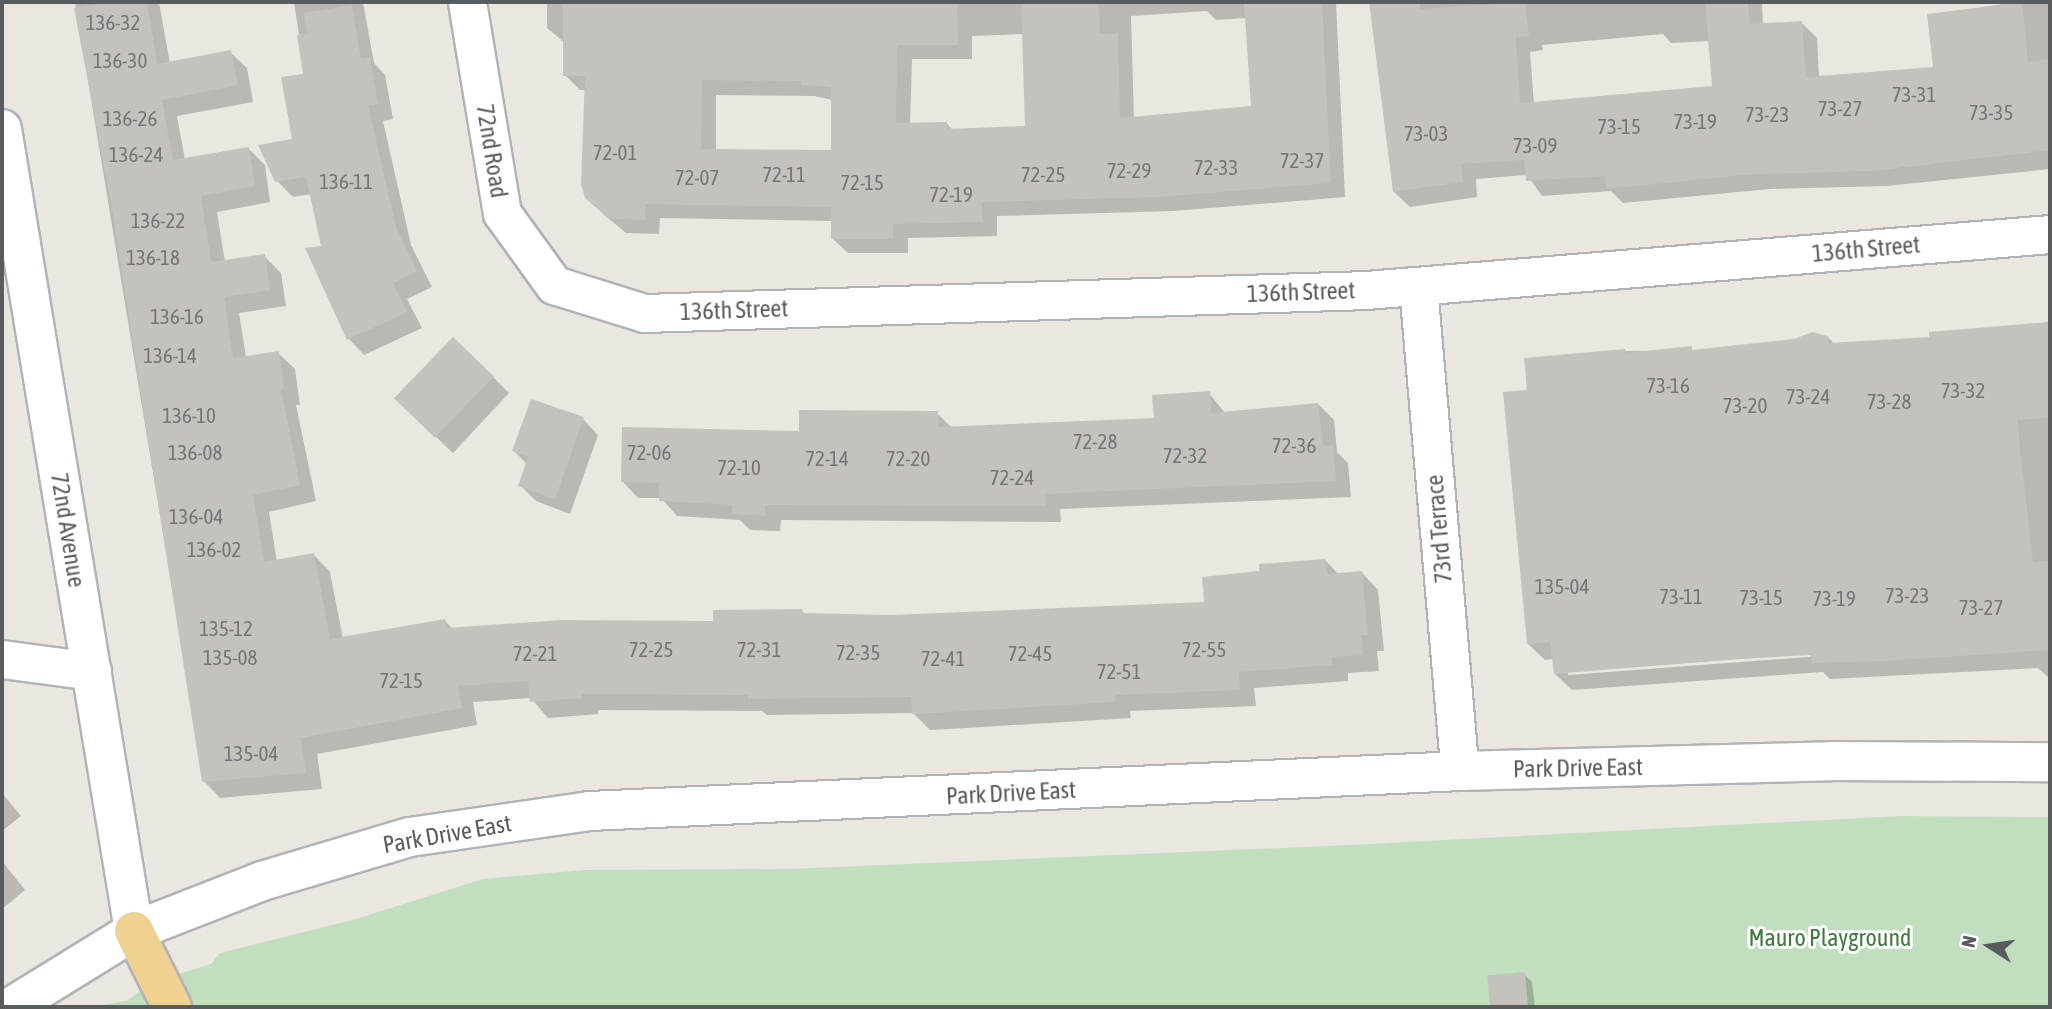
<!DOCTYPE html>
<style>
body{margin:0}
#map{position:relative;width:2052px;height:1009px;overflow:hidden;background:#eae7e0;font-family:"Asap Condensed",sans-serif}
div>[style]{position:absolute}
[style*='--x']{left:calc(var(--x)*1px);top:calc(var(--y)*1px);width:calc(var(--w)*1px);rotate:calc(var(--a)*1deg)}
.green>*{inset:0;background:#c1dfbf}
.shadow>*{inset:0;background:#0003}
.building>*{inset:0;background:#c5c2bd;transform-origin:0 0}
.roads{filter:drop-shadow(2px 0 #b1b3b6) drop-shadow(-2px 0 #b1b3b6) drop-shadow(0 2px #b1b3b6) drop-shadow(0 -2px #b1b3b6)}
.minor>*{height:37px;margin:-18.5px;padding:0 18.5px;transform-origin:18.5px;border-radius:18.5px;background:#fff}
.tertiary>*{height:38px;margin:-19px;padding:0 19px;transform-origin:19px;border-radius:19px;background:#fff}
.motorway>*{height:38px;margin:-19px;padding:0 19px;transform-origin:19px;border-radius:19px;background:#efd192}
span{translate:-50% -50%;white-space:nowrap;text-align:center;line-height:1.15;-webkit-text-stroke:6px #fff;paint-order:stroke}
.number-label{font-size:21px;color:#747676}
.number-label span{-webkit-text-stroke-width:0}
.street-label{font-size:24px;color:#595c5f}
.park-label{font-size:24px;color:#3e7a3d}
.frame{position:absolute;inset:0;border:4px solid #595c5f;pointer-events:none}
.north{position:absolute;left:1954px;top:911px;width:70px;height:70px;-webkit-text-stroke:5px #fff;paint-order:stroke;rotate:282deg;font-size:19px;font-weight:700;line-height:28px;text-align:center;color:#595c5f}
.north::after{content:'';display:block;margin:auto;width:24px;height:32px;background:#595c5f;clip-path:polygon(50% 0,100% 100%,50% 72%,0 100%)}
</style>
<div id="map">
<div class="green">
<i style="clip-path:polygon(1900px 816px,2050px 817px,2050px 1007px,89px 1007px,126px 1001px,156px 981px,211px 964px,220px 953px,356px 919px,483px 879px,583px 870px,789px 869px,1350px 845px)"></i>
</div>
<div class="shadow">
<i style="clip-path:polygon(75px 2px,159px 2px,170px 64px,230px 52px,247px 68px,253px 102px,177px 116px,185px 160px,248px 148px,265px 165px,270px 202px,217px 212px,225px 262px,264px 256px,281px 273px,286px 306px,239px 313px,246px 357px,278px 353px,295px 369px,300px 405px,296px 405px,316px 501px,269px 512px,277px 562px,314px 555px,330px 572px,343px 639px,445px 621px,453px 629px,715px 623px,802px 611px,806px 615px,891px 617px,1206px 604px,1261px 573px,1325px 560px,1339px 575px,1362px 573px,1378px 590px,1384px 651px,1377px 651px,1379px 671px,1348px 673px,1348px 681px,1254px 688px,1256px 706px,1130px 711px,1131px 718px,950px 729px,930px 730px,913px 713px,767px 715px,762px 711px,598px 710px,598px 714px,548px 718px,531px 698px,473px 702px,477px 725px,317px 754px,322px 789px,220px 798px,204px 781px)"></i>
<i style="clip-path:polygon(294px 2px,363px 2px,374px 63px,385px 75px,393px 119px,383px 121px,411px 245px,432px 287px,407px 299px,422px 328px,364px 355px,349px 339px,308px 250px,323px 248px,312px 194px,293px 197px,277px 181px,294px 140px,305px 75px)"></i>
<i style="clip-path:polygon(evenodd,547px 2px,1336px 2px,1345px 197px,1174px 211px,997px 216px,997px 236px,908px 238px,908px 253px,848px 253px,832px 238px,832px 221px,660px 218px,659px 234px,626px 233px,602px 213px,587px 90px,580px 90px,565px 75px,565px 43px,547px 28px,547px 2px,1207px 11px,1216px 20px,1247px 18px,1253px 108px,1134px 119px,1131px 16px,1207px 11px,547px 2px,1024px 34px,1027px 127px,954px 131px,947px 124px,910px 125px,912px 59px,972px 59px,972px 36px,1024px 34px,547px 2px,716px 95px,814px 96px,833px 100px,833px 152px,716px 151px,716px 95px)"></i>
<i style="clip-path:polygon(evenodd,1371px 2px,1762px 2px,1763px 25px,1802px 23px,1817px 38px,1819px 77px,1935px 68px,1929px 15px,2018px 2px,2050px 2px,2050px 169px,1887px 186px,1770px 189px,1623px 203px,1611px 191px,1542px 196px,1527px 175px,1476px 179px,1477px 197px,1410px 207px,1394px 192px,1371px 2px,1663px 34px,1671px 43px,1710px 41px,1714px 88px,1534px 104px,1530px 52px,1543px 50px,1542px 45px,1663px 34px)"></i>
<i style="clip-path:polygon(evenodd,2050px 322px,2050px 679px,2038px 668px,1830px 679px,1823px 672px,1572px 690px,1555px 674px,1554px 659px,1545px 660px,1528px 644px,1529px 391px,1624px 351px,1694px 351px,1828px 337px,1835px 345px,1931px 338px,1931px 334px,2050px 322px,1820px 653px,1820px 656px,1568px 675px,1568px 672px,1820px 653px)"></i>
<i style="clip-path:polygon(493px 377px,509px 393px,453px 453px,416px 418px)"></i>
<i style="clip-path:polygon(1209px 393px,1225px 413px,1318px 404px,1334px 420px,1337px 452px,1348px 463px,1351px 497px,1060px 509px,1061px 522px,781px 520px,780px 531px,750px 530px,740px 520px,677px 516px,661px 498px,638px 498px,623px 482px,801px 432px,937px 413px,952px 428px,1156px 420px)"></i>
<i style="clip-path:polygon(583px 419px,598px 435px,570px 514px,536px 501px,520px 485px,527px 464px,514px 451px)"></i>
<i style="clip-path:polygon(2px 793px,21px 816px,2px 831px)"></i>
<i style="clip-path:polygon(2px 861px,25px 890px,2px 909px)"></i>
<i style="clip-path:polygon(1524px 974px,1532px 982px,1535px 1007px,1492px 1007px,1489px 977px)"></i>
</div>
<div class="building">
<i style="clip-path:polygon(111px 2px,147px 2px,157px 64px,231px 50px,238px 85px,162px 100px,173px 160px,249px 147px,255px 186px,201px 196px,211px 262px,265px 254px,270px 290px,224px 297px,233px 358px,279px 351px,284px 389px,281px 389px,300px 485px,253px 495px,264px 562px,314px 553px,330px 639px,445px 619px,447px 628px,562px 620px,713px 621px,713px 610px,802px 609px,803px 613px,891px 615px,1204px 602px,1202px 577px,1259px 571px,1259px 564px,1325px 559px,1327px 574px,1362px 571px,1368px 635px,1361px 635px,1363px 655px,1332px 657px,1332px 665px,1239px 672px,1240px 690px,1115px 695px,1115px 702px,933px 713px,912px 714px,911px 697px,748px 699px,748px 695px,582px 694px,582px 698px,530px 702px,528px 681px,458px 686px,462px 708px,301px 738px,306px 773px,202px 782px,111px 203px,74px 8px)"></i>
<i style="clip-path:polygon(evenodd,563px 2px,957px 2px,958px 45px,897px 45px,896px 123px,947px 122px,947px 129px,1025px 126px,1021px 2px,1099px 2px,1100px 34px,1118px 33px,1120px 118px,1251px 106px,1244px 2px,1322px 2px,1331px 183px,1158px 197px,982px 202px,983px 222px,893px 224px,893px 239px,831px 239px,831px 207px,645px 204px,645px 220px,609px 219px,585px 198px,581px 184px,585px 76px,563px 76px,563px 2px,702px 80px,801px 81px,801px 85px,831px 87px,831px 150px,701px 149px,702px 80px)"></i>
<i style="clip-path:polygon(1369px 2px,1420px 2px,1420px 9px,1525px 2px,1529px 36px,1516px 37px,1520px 103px,1712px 86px,1705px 2px,1748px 2px,1750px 24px,1802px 21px,1806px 77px,1933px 67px,1927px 14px,2022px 2px,2028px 61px,2050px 59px,2050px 150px,1871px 171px,1754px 174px,1606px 189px,1605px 176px,1526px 181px,1524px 160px,1461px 164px,1463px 182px,1393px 192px)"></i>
<i style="clip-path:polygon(352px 5px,361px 59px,370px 57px,378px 104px,368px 105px,396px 227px,417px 271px,393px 283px,407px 312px,347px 340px,305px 248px,321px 246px,306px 177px,275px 182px,258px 145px,292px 139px,281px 77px,303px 74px,297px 35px,307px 33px,304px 13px)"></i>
<i style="clip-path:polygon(2050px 322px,2050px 418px,2017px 420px,2033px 562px,2050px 561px,2050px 650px,1885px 661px,1812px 663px,1811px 655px,1737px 659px,1554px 674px,1550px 642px,1527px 644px,1503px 392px,1527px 390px,1524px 358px,1625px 349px,1625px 353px,1692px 346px,1692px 350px,1794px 339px,1812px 332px,1828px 336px,1829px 343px,1929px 337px,1929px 332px)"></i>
<i style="left:453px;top:337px;width:57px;height:85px;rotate:44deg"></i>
<i style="clip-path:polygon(1210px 391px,1211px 413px,1318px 403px,1323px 446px,1333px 445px,1336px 481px,1045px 494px,1046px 506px,765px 505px,765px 516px,732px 514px,732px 505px,659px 501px,659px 483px,621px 482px,622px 427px,799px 431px,799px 410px,938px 411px,938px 427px,1154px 418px,1152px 395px)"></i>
<i style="clip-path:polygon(531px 399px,584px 417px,555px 499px,518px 486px,528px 457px,512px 451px)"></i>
<i style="left:1525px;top:972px;width:35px;height:38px;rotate:85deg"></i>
</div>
<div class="roads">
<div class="minor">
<i style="--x:467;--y:2;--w:214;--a:80.6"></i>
<i style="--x:502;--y:213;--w:89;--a:54.2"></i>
<i style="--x:554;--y:285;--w:94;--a:17.3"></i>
<i style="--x:644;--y:313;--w:722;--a:-1.82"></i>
<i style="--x:1366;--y:290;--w:686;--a:-4.68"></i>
<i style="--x:1418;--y:286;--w:487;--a:85.1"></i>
<i style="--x:2;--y:659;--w:91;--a:7.6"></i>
</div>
<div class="tertiary">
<i style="--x:2;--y:129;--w:813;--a:80.65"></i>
<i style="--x:11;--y:1007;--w:145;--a:-31.7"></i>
<i style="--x:134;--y:931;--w:137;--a:-21.3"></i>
<i style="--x:262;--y:881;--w:154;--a:-16.6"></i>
<i style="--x:410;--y:837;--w:182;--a:-8.2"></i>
<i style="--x:590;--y:811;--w:871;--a:-2.63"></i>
<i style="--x:1460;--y:771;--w:371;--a:-1.5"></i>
<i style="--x:1831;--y:761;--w:219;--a:0.3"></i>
</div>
<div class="motorway">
<i style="--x:134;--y:931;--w:85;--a:63.4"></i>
</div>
</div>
<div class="number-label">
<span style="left:113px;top:22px">136-32</span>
<span style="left:120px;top:60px">136-30</span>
<span style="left:1914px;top:94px">73-31</span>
<span style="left:1840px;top:108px">73-27</span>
<span style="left:1991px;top:112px">73-35</span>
<span style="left:1767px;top:114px">73-23</span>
<span style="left:130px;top:118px">136-26</span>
<span style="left:1695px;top:121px">73-19</span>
<span style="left:1619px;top:126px">73-15</span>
<span style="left:1426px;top:133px">73-03</span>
<span style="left:1535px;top:145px">73-09</span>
<span style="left:615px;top:152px">72-01</span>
<span style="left:136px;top:154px">136-24</span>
<span style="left:1302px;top:160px">72-37</span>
<span style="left:1216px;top:167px">72-33</span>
<span style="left:1129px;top:170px">72-29</span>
<span style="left:784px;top:174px">72-11</span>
<span style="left:1043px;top:174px">72-25</span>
<span style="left:697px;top:177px">72-07</span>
<span style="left:346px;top:181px">136-11</span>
<span style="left:862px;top:182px">72-15</span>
<span style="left:951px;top:194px">72-19</span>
<span style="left:158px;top:220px">136-22</span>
<span style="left:153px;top:257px">136-18</span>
<span style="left:177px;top:316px">136-16</span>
<span style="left:170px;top:355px">136-14</span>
<span style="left:1668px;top:385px">73-16</span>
<span style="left:1963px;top:390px">73-32</span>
<span style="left:1808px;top:396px">73-24</span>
<span style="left:1889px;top:401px">73-28</span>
<span style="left:1745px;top:405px">73-20</span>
<span style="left:189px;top:415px">136-10</span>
<span style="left:1095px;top:441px">72-28</span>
<span style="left:1294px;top:445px">72-36</span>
<span style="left:195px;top:452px">136-08</span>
<span style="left:649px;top:452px">72-06</span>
<span style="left:1185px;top:455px">72-32</span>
<span style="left:827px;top:458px">72-14</span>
<span style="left:908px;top:458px">72-20</span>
<span style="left:739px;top:467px">72-10</span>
<span style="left:1012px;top:477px">72-24</span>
<span style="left:196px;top:516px">136-04</span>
<span style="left:214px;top:549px">136-02</span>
<span style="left:1562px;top:586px">135-04</span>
<span style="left:1907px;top:595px">73-23</span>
<span style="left:1681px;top:596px">73-11</span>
<span style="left:1761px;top:597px">73-15</span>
<span style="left:1834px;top:598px">73-19</span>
<span style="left:1981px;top:607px">73-27</span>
<span style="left:226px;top:628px">135-12</span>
<span style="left:651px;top:649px">72-25</span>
<span style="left:759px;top:649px">72-31</span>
<span style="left:1204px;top:649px">72-55</span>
<span style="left:858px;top:652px">72-35</span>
<span style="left:535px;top:653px">72-21</span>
<span style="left:1030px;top:653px">72-45</span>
<span style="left:230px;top:657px">135-08</span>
<span style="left:943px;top:658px">72-41</span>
<span style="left:1119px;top:671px">72-51</span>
<span style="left:401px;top:680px">72-15</span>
<span style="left:251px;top:753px">135-04</span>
</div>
<div class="street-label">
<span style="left:492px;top:151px;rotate:81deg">72nd Road</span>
<span style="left:1866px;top:249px;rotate:-5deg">136th Street</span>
<span style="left:1301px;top:292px;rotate:-2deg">136th Street</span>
<span style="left:734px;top:310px;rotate:-2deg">136th Street</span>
<span style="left:1439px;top:529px;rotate:-95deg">73rd Terrace</span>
<span style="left:68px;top:530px;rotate:81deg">72nd Avenue</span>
<span style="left:1578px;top:768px;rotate:-1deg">Park Drive East</span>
<span style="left:1011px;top:793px;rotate:-3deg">Park Drive East</span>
<span style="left:447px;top:834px;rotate:-10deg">Park Drive East</span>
</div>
<div class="park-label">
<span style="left:1830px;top:938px">Mauro Playground</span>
</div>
<div class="frame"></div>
<div class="north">N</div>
</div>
